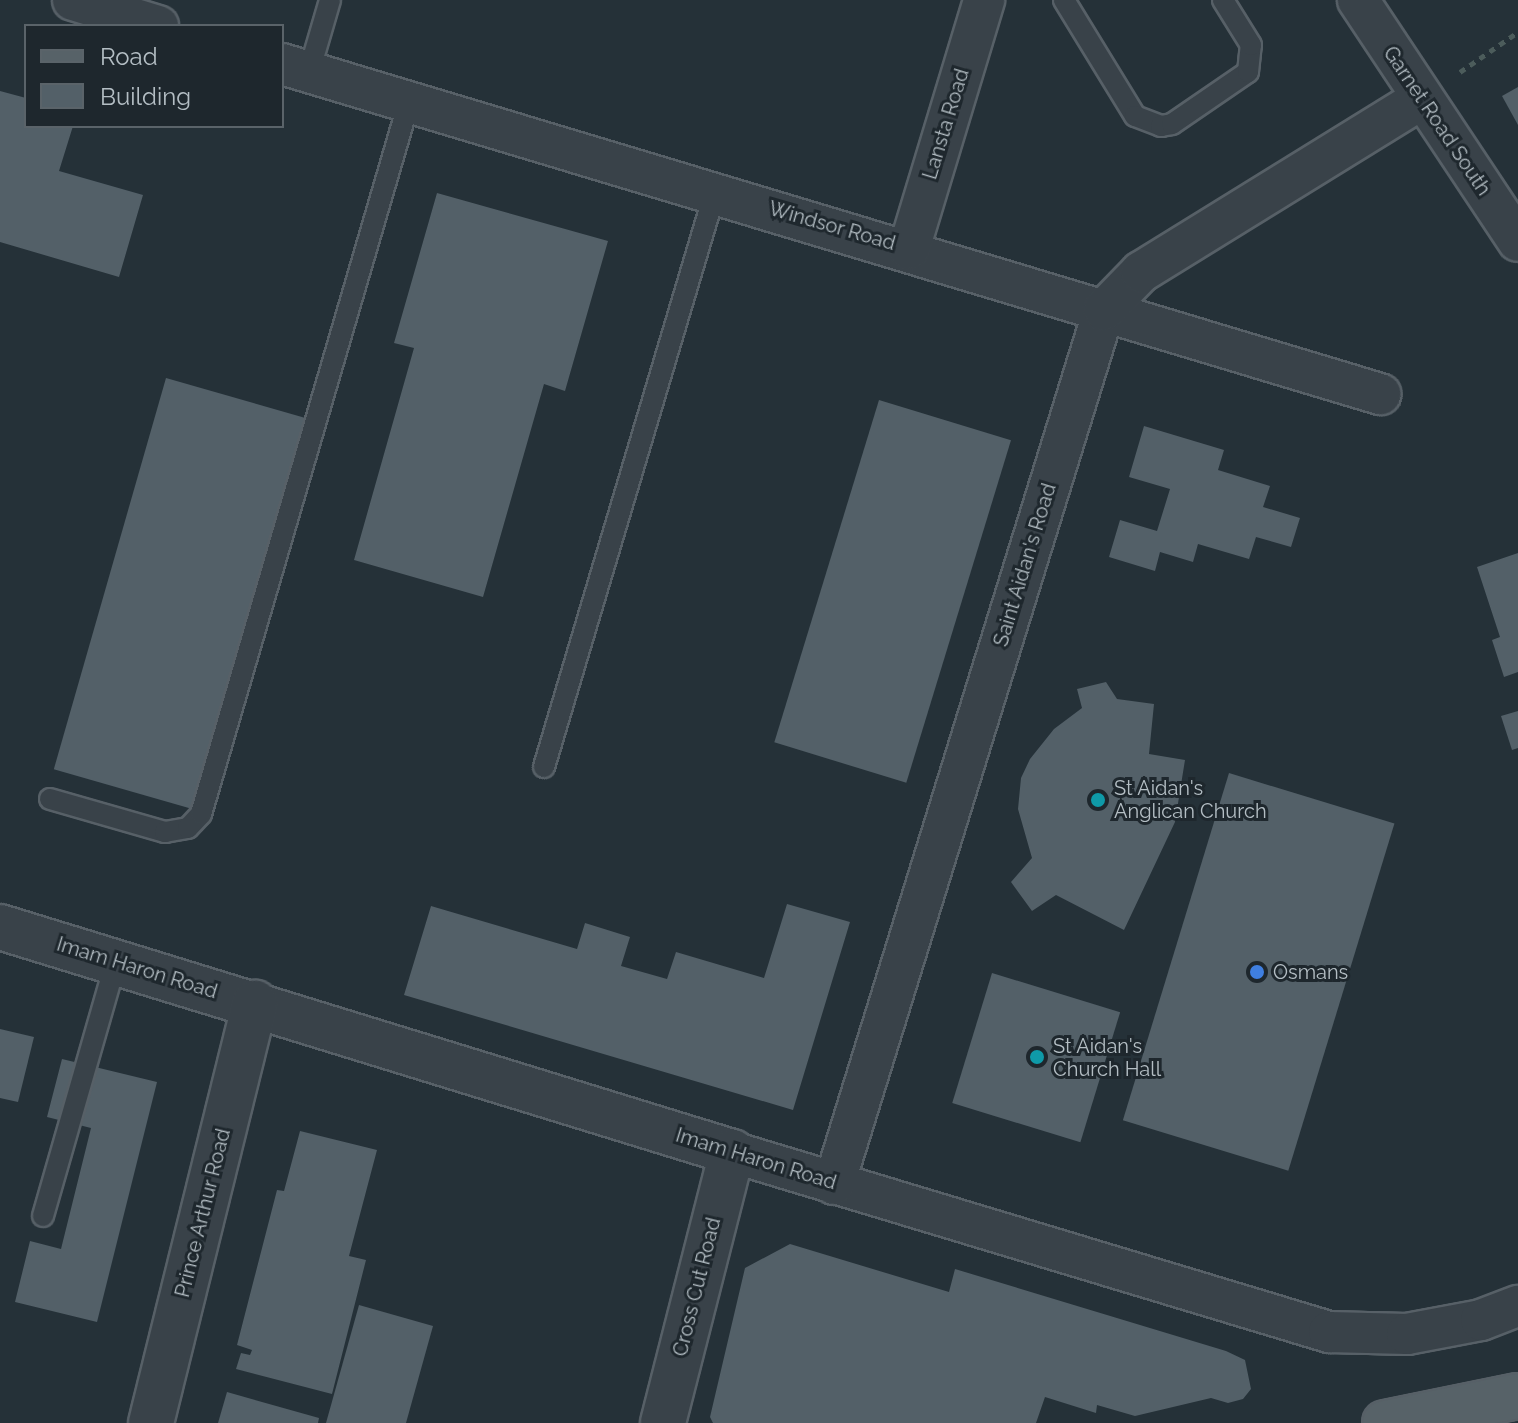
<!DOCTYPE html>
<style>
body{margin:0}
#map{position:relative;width:1518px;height:1423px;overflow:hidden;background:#253138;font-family:Raleway,sans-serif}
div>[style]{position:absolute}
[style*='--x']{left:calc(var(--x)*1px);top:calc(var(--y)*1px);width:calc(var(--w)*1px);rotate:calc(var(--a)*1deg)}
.building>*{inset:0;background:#536068;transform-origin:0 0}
.path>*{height:5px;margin-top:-2.5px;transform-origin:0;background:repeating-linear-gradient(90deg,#4c5c5b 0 6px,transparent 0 12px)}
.roads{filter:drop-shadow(2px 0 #576067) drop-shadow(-2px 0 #576067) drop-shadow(0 2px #576067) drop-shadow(0 -2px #576067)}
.service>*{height:20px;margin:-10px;padding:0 10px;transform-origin:10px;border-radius:10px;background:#394249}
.minor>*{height:40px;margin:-20px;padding:0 20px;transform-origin:20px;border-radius:20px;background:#394249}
.tertiary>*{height:44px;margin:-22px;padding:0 22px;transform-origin:22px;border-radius:22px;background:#394249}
.primary>*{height:44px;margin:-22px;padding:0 22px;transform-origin:22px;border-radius:22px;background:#576268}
.dots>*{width:22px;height:22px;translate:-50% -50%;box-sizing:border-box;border:4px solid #1e272d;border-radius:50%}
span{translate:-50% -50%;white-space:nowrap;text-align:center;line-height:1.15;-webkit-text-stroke:6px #1e272d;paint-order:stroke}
.street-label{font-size:20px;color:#b4bec4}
.poi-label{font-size:20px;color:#b4bec4}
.left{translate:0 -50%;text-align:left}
.legend{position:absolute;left:24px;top:24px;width:260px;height:104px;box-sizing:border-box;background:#1e272d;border:2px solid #5a6369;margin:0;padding:10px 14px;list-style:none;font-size:24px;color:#b4bec4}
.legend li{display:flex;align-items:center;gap:16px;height:40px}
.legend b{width:40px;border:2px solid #5a6369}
</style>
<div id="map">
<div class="building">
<i style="clip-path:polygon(1518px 87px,1518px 125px,1502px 96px)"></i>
<i style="clip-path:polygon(0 91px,26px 98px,26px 126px,73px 126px,59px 171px,143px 195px,119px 277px,0 242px)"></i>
<i style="clip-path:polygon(437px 193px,608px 241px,565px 391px,544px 384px,483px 597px,354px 560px,414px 348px,394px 343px)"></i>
<i style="left:166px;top:378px;width:145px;height:407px;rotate:16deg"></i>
<i style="left:879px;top:400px;width:138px;height:358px;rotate:17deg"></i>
<i style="clip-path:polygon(1144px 426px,1224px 450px,1218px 470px,1270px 486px,1263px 507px,1300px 518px,1291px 547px,1256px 537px,1249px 559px,1198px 544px,1193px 562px,1160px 552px,1155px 571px,1109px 557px,1120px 520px,1157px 531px,1170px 489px,1129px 477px)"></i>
<i style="clip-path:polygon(1518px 553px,1518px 672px,1504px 677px,1492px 640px,1500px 637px,1477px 567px)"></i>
<i style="clip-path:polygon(1106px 682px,1117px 699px,1154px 704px,1149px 754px,1185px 760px,1175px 822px,1124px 930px,1056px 895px,1032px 911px,1011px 882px,1032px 858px,1018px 809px,1021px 778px,1030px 759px,1054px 729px,1082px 708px,1077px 689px)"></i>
<i style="clip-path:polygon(1518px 711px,1518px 748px,1512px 750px,1501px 716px)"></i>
<i style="left:1229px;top:773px;width:173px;height:363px;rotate:17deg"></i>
<i style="clip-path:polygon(787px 904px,850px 922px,793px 1110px,404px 995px,431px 906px,577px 949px,585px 923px,630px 937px,621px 966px,667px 979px,676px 952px,764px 978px)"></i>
<i style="left:992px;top:973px;width:134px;height:136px;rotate:17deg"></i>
<i style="clip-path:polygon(0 1029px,34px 1037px,18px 1102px,0 1098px)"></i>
<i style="clip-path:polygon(62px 1059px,157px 1082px,97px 1322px,15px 1302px,30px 1241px,61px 1249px,91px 1128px,47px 1117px)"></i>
<i style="clip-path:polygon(300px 1131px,377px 1150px,349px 1256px,366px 1260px,332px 1394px,236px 1369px,241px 1353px,250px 1355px,252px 1350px,237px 1345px,277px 1190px,284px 1191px)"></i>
<i style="clip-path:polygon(790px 1244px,949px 1292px,955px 1269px,1226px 1351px,1245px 1360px,1251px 1389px,1243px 1399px,1228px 1403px,1211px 1398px,1135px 1416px,1097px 1405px,1096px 1413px,1045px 1397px,1036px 1423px,713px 1423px,710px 1417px,745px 1268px)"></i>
<i style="clip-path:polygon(359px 1305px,433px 1326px,406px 1423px,326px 1423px)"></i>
<i style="clip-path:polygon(227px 1392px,319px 1418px,318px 1423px,218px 1423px)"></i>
</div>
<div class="path">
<i style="--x:1460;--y:72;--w:70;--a:-34.6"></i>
</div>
<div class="roads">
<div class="service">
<i style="--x:1064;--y:0;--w:136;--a:58.5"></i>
<i style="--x:1135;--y:116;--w:28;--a:21"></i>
<i style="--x:1161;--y:126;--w:11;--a:-10"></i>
<i style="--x:1172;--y:124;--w:92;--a:-34.4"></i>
<i style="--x:1248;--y:72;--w:27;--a:-84"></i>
<i style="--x:1251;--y:45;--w:53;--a:-121.9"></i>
<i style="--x:309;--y:72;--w:75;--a:-73.7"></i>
<i style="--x:544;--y:767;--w:600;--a:-73.44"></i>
<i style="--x:50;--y:799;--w:120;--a:16"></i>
<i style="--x:165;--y:832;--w:23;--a:-10"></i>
<i style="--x:188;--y:828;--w:19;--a:-47"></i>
<i style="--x:201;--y:814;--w:742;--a:-73.72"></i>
<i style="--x:43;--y:1216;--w:264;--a:-74"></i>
</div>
<div class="minor">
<i style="--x:73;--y:0;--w:89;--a:17"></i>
<i style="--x:1358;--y:0;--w:289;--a:56.4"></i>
<i style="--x:282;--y:64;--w:1147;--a:16.73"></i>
<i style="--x:909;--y:249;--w:260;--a:-73.2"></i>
<i style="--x:732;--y:1152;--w:624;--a:16.78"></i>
<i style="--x:1329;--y:1332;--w:78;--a:1.5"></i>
<i style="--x:1407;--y:1334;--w:75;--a:-10.7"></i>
<i style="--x:1481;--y:1320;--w:40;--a:-21"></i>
<i style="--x:834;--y:1184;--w:915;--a:-72.83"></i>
<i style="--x:1104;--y:310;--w:53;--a:-45.8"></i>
<i style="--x:1141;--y:272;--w:328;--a:-31.7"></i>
</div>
<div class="tertiary">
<i style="--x:0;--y:927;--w:766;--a:17.09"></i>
<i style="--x:732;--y:1152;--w:280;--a:104.3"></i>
<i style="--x:151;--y:1423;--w:433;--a:-76.1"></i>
</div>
<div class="primary">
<i style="--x:1385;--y:1423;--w:136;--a:-11.5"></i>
</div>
</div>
<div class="dots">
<i style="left:1098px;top:800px;background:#0f9aa8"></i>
<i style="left:1257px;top:972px;background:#3f7fe0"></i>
<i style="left:1037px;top:1057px;background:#0f9aa8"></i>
</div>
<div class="street-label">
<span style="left:1437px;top:121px;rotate:56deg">Garnet Road South</span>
<span style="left:946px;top:124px;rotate:-73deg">Lansta Road</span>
<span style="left:832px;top:226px;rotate:16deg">Windsor Road</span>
<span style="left:1025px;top:565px;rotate:-73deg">Saint Aidan's Road</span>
<span style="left:137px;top:968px;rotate:17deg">Imam Haron Road</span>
<span style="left:756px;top:1159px;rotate:17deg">Imam Haron Road</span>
<span style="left:203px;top:1213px;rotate:-76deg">Prince Arthur Road</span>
<span style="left:697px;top:1287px;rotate:-76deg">Cross Cut Road</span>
</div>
<div class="poi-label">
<span class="left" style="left:1114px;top:800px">St Aidan's<br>Anglican Church</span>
<span class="left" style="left:1273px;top:972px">Osmans</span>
<span class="left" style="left:1053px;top:1058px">St Aidan's<br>Church Hall</span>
</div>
<ul class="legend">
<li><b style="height:10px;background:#576268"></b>Road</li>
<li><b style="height:22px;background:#536068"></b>Building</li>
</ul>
</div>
